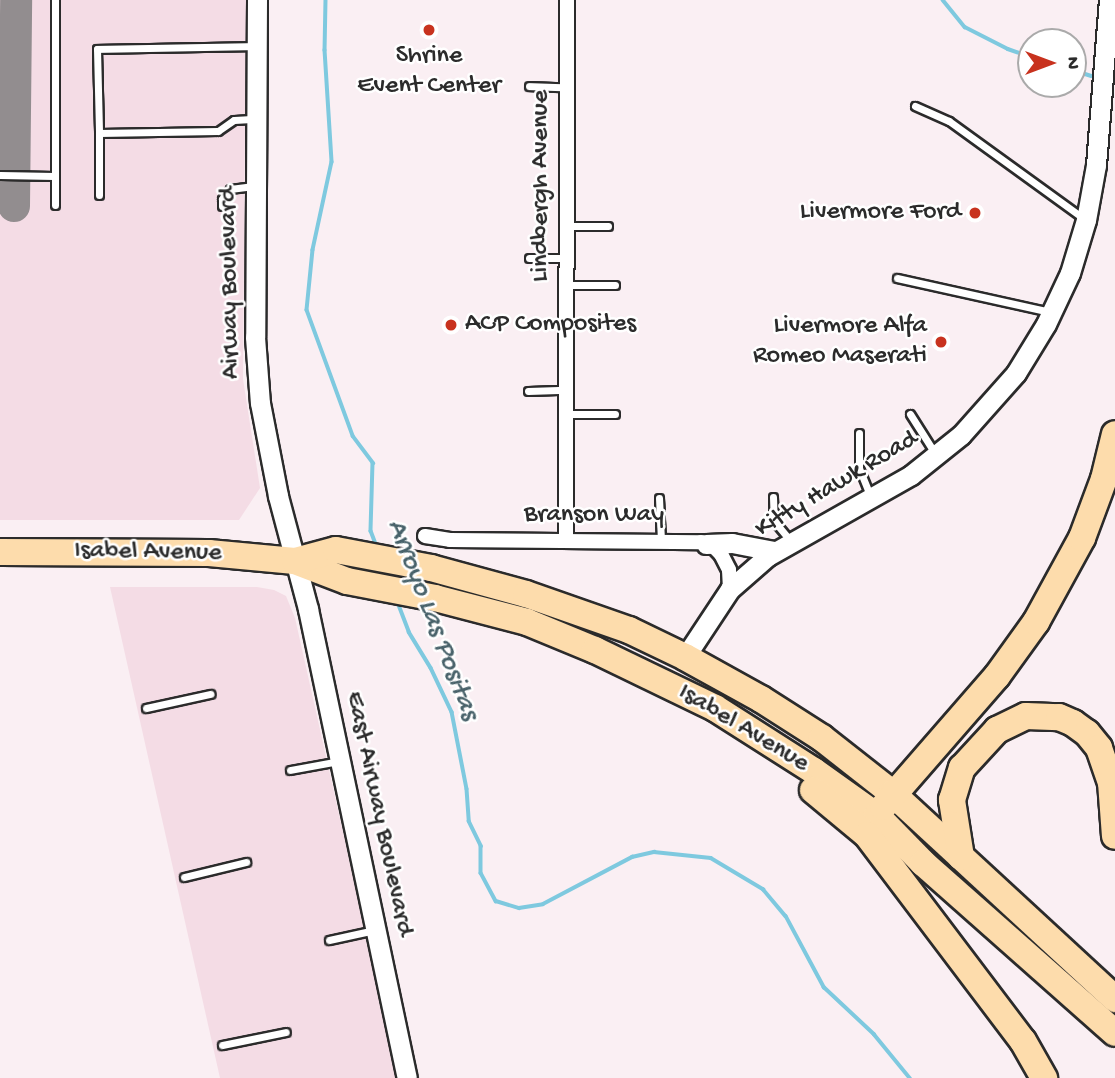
<!DOCTYPE html>
<style>
body{margin:0}
#map{position:relative;width:1115px;height:1078px;overflow:hidden;background:#faeff3;font-family:"Gochi Hand",sans-serif}
div>[style]{position:absolute}
[style*='--x']{left:calc(var(--x)*1px);top:calc(var(--y)*1px);width:calc(var(--w)*1px);rotate:calc(var(--a)*1deg)}
.built>*{inset:0;background:#f4dce5}
.stream>*{height:3.5px;margin:-1.75px;padding:0 1.75px;transform-origin:1.75px;border-radius:1.75px;background:#7ec9df}
.taxiway>*{height:32px;margin:-16px;padding:0 16px;transform-origin:16px;border-radius:16px;background:#928d8f}
.roads{filter:drop-shadow(2px 0 #2b2b2b) drop-shadow(-2px 0 #2b2b2b) drop-shadow(0 2px #2b2b2b) drop-shadow(0 -2px #2b2b2b)}
.lane>*{height:7px;margin:-3.5px;padding:0 3.5px;transform-origin:3.5px;border-radius:3.5px;background:#fff}
.street>*{height:14px;margin:-7px;padding:0 7px;transform-origin:7px;border-radius:7px;background:#fff}
.secondary>*{height:19px;margin:-9.5px;padding:0 9.5px;transform-origin:9.5px;border-radius:9.5px;background:#fff}
.highway>*{height:26px;margin:-13px;padding:0 13px;transform-origin:13px;border-radius:13px;background:#fddcac}
.dots>*{width:19px;height:19px;translate:-50% -50%;box-sizing:border-box;border:4px solid #fff;border-radius:50%}
span{translate:-50% -50%;white-space:nowrap;text-align:center;line-height:1.15;-webkit-text-stroke:5px #fff;paint-order:stroke}
.poi-label{font-size:26px;color:#2b2b2b}
.right{translate:-100% -50%;text-align:right}
.left{translate:0 -50%;text-align:left}
.street-label{font-size:26px;color:#2b2b2b}
.water-label{font-size:28px;color:#48626a;font-style:italic}
.north{position:absolute;left:1017px;top:28px;width:70px;height:70px;box-sizing:border-box;background:#fff;border:2px solid #aaa;border-radius:50%;rotate:90deg;font-size:19px;font-weight:700;line-height:28px;text-align:center;color:#2b2b2b}
.north::after{content:'';display:block;margin:auto;width:24px;height:32px;background:#c8321e;clip-path:polygon(50% 0,100% 100%,50% 72%,0 100%)}
</style>
<div id="map">
<div class="built">
<i style="clip-path:polygon(0 0,246px 0,243px 379px,260px 488px,239px 520px,0 520px)"></i>
<i style="clip-path:polygon(110px 587px,257px 587px,274px 590px,286px 596px,295px 618px,398px 1078px,220px 1078px)"></i>
</div>
<div class="stream">
<i style="--x:326;--y:0;--w:50;--a:91.1"></i>
<i style="--x:325;--y:50;--w:112;--a:86.4"></i>
<i style="--x:332;--y:162;--w:90;--a:102.2"></i>
<i style="--x:313;--y:250;--w:60;--a:95.7"></i>
<i style="--x:307;--y:310;--w:134;--a:69.9"></i>
<i style="--x:353;--y:436;--w:34;--a:53"></i>
<i style="--x:373;--y:463;--w:68;--a:91.7"></i>
<i style="--x:371;--y:531;--w:17;--a:69"></i>
<i style="--x:943;--y:0;--w:35;--a:51"></i>
<i style="--x:965;--y:27;--w:48;--a:27.1"></i>
<i style="--x:1008;--y:49;--w:24;--a:19"></i>
<i style="--x:1073;--y:70;--w:19;--a:18"></i>
<i style="--x:397;--y:600;--w:34;--a:69"></i>
<i style="--x:409;--y:632;--w:42;--a:58.6"></i>
<i style="--x:431;--y:668;--w:49;--a:64.5"></i>
<i style="--x:452;--y:712;--w:78;--a:79"></i>
<i style="--x:467;--y:789;--w:32;--a:86"></i>
<i style="--x:469;--y:821;--w:28;--a:64"></i>
<i style="--x:481;--y:846;--w:27;--a:90"></i>
<i style="--x:481;--y:873;--w:32;--a:62"></i>
<i style="--x:496;--y:901;--w:24;--a:17"></i>
<i style="--x:519;--y:908;--w:24;--a:-9"></i>
<i style="--x:543;--y:904;--w:101;--a:-27.8"></i>
<i style="--x:632;--y:857;--w:23;--a:-13"></i>
<i style="--x:654;--y:852;--w:57;--a:6"></i>
<i style="--x:711;--y:858;--w:61;--a:30.8"></i>
<i style="--x:763;--y:889;--w:35;--a:50"></i>
<i style="--x:786;--y:916;--w:81;--a:61.8"></i>
<i style="--x:824;--y:987;--w:69;--a:43.2"></i>
<i style="--x:874;--y:1034;--w:57;--a:50.7"></i>
</div>
<div class="taxiway">
<i style="--x:14;--y:206;--w:206;--a:-89.4"></i>
</div>
<div class="roads">
<div class="lane">
<i style="--x:256;--y:46;--w:159;--a:178.9"></i>
<i style="--x:97;--y:49;--w:84;--a:88.6"></i>
<i style="--x:99;--y:133;--w:119;--a:-1"></i>
<i style="--x:218;--y:131;--w:19;--a:-35"></i>
<i style="--x:234;--y:120;--w:22;--a:-3"></i>
<i style="--x:529;--y:86;--w:37;--a:2"></i>
<i style="--x:915;--y:106;--w:37;--a:24"></i>
<i style="--x:949;--y:121;--w:165;--a:35.9"></i>
<i style="--x:99;--y:133;--w:62;--a:90"></i>
<i style="--x:0;--y:175;--w:54;--a:1.1"></i>
<i style="--x:55;--y:205;--w:205;--a:-90"></i>
<i style="--x:222;--y:206;--w:7;--a:-90"></i>
<i style="--x:222;--y:199;--w:13;--a:-51"></i>
<i style="--x:230;--y:189;--w:24;--a:-7"></i>
<i style="--x:567;--y:226;--w:41;--a:0"></i>
<i style="--x:529;--y:258;--w:37;--a:0"></i>
<i style="--x:897;--y:278;--w:157;--a:12.5"></i>
<i style="--x:567;--y:285;--w:48;--a:0"></i>
<i style="--x:528;--y:391;--w:38;--a:-2"></i>
<i style="--x:567;--y:414;--w:48;--a:0"></i>
<i style="--x:910;--y:414;--w:49;--a:57.6"></i>
<i style="--x:859;--y:433;--w:35;--a:90"></i>
<i style="--x:859;--y:468;--w:31;--a:68"></i>
<i style="--x:773;--y:497;--w:24;--a:88"></i>
<i style="--x:774;--y:521;--w:26;--a:50"></i>
<i style="--x:659;--y:498;--w:43;--a:87.3"></i>
<i style="--x:146;--y:708;--w:66;--a:-12.3"></i>
<i style="--x:290;--y:770;--w:50;--a:-10.4"></i>
<i style="--x:184;--y:877;--w:64;--a:-13.6"></i>
<i style="--x:329;--y:940;--w:47;--a:-12.3"></i>
<i style="--x:222;--y:1045;--w:65;--a:-11.5"></i>
</div>
<div class="street">
<i style="--x:425;--y:536;--w:25;--a:9"></i>
<i style="--x:450;--y:540;--w:251;--a:0.5"></i>
<i style="--x:701;--y:542;--w:11;--a:15"></i>
<i style="--x:712;--y:545;--w:13;--a:45"></i>
<i style="--x:721;--y:554;--w:18;--a:63"></i>
<i style="--x:729;--y:570;--w:19;--a:87"></i>
<i style="--x:566;--y:540;--w:540;--a:-89.89"></i>
</div>
<div class="secondary">
<i style="--x:257;--y:0;--w:337;--a:90.3"></i>
<i style="--x:255;--y:337;--w:66;--a:85.7"></i>
<i style="--x:260;--y:403;--w:95;--a:79"></i>
<i style="--x:278;--y:496;--w:117;--a:75.1"></i>
<i style="--x:308;--y:609;--w:479;--a:78.1"></i>
<i style="--x:706;--y:544;--w:26;--a:-2"></i>
<i style="--x:732;--y:543;--w:43;--a:10.8"></i>
<i style="--x:685;--y:657;--w:82;--a:-56.5"></i>
<i style="--x:730;--y:589;--w:50;--a:-41"></i>
<i style="--x:768;--y:556;--w:164;--a:-29.5"></i>
<i style="--x:911;--y:475;--w:64;--a:-38.7"></i>
<i style="--x:961;--y:435;--w:83;--a:-48.4"></i>
<i style="--x:1016;--y:373;--w:57;--a:-58.5"></i>
<i style="--x:1046;--y:324;--w:56;--a:-64.8"></i>
<i style="--x:1070;--y:273;--w:55;--a:-73.2"></i>
<i style="--x:1086;--y:220;--w:56;--a:-79.7"></i>
<i style="--x:1096;--y:165;--w:166;--a:-85.5"></i>
</div>
<div class="highway">
<i style="--x:0;--y:552;--w:209;--a:0.3"></i>
<i style="--x:209;--y:553;--w:86;--a:5.3"></i>
<i style="--x:295;--y:561;--w:56;--a:21"></i>
<i style="--x:347;--y:581;--w:90;--a:10.9"></i>
<i style="--x:435;--y:598;--w:95;--a:14.6"></i>
<i style="--x:527;--y:622;--w:74;--a:22.4"></i>
<i style="--x:595;--y:650;--w:133;--a:25.8"></i>
<i style="--x:715;--y:708;--w:117;--a:32.5"></i>
<i style="--x:814;--y:771;--w:77;--a:35.5"></i>
<i style="--x:877;--y:816;--w:66;--a:45.6"></i>
<i style="--x:923;--y:863;--w:256;--a:41.5"></i>
<i style="--x:295;--y:561;--w:42;--a:-15"></i>
<i style="--x:336;--y:550;--w:97;--a:10.7"></i>
<i style="--x:431;--y:568;--w:98;--a:15.3"></i>
<i style="--x:526;--y:594;--w:109;--a:19.3"></i>
<i style="--x:629;--y:630;--w:62;--a:25.7"></i>
<i style="--x:685;--y:657;--w:87;--a:28.9"></i>
<i style="--x:761;--y:699;--w:72;--a:32.6"></i>
<i style="--x:822;--y:738;--w:89;--a:38.2"></i>
<i style="--x:892;--y:793;--w:304;--a:42.7"></i>
<i style="--x:813;--y:790;--w:70;--a:39.8"></i>
<i style="--x:867;--y:835;--w:258;--a:52.9"></i>
<i style="--x:1023;--y:1041;--w:43;--a:60.4"></i>
<i style="--x:883;--y:807;--w:174;--a:-49"></i>
<i style="--x:997;--y:676;--w:67;--a:-54.2"></i>
<i style="--x:1036;--y:622;--w:96;--a:-61.3"></i>
<i style="--x:1082;--y:538;--w:63;--a:-69.6"></i>
<i style="--x:1104;--y:479;--w:46;--a:-76.3"></i>
<i style="--x:961;--y:857;--w:58;--a:-99"></i>
<i style="--x:952;--y:800;--w:34;--a:-73"></i>
<i style="--x:962;--y:768;--w:52;--a:-47.4"></i>
<i style="--x:997;--y:730;--w:32;--a:-26"></i>
<i style="--x:1026;--y:716;--w:33;--a:2"></i>
<i style="--x:1059;--y:717;--w:15;--a:23"></i>
<i style="--x:1073;--y:723;--w:17;--a:36"></i>
<i style="--x:1087;--y:733;--w:19;--a:51"></i>
<i style="--x:1099;--y:748;--w:36;--a:71"></i>
<i style="--x:1111;--y:782;--w:54;--a:85.8"></i>
</div>
</div>
<div class="dots">
<i style="left:429px;top:30px;background:#c8321e"></i>
<i style="left:975px;top:213px;background:#c8321e"></i>
<i style="left:451px;top:325px;background:#c8321e"></i>
<i style="left:941px;top:342px;background:#c8321e"></i>
</div>
<div class="poi-label">
<span style="left:429px;top:72px">Shrine<br>Event Center</span>
<span class="right" style="left:961px;top:213px">Livermore Ford</span>
<span class="left" style="left:465px;top:325px">ACP Composites</span>
<span class="right" style="left:927px;top:342px">Livermore Alfa<br>Romeo Maserati</span>
</div>
<div class="street-label">
<span style="left:542px;top:186px;rotate:-90deg">Lindbergh Avenue</span>
<span style="left:231px;top:283px;rotate:-91deg">Airway Boulevard</span>
<span style="left:837px;top:485px;rotate:-31deg">Kitty Hawk Road</span>
<span style="left:594px;top:516px">Branson Way</span>
<span style="left:148px;top:553px;rotate:1deg">Isabel Avenue</span>
<span style="left:743px;top:729px;rotate:31deg">Isabel Avenue</span>
<span style="left:378px;top:814px;rotate:78deg">East Airway Boulevard</span>
</div>
<div class="water-label">
<span style="left:432px;top:620px;rotate:69deg">Arroyo Las Positas</span>
</div>
<div class="north">N</div>
</div>
